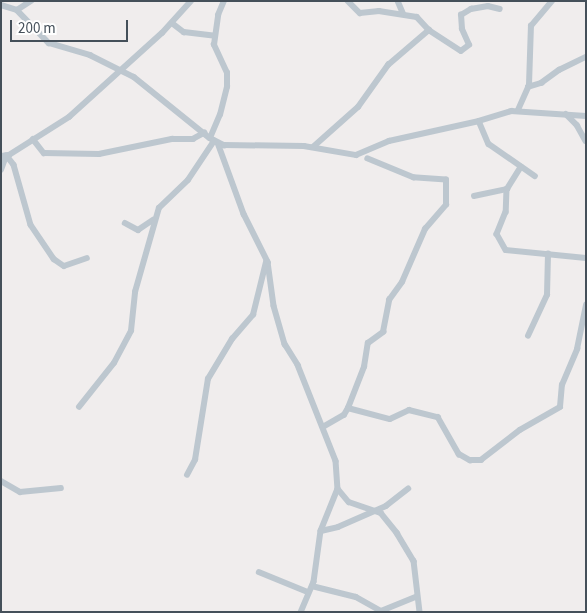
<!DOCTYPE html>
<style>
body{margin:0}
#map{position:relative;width:587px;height:613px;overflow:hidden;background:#f0eded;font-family:"Source Sans 3",sans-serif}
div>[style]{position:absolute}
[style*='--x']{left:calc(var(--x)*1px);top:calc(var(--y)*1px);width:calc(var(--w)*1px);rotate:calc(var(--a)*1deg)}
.minor>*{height:5.5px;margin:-2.75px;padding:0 2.75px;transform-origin:2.75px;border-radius:2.75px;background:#bdc7cf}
span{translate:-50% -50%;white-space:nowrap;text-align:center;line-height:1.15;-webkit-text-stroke:4.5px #fff;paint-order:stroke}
.frame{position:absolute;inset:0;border:2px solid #45505a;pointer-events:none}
.scale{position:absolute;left:10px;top:20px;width:118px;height:22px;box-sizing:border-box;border:2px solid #45505a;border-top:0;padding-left:6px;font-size:15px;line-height:18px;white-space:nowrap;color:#45505a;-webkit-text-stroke:4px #fff;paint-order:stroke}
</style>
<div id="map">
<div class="minor">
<i style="--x:348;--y:1;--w:17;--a:45"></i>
<i style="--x:360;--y:13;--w:19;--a:-6"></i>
<i style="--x:379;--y:11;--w:38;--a:9"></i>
<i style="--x:417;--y:17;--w:18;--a:47"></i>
<i style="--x:429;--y:30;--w:38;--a:33"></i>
<i style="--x:461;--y:51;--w:10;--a:-37"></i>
<i style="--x:469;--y:45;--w:17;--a:-114"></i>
<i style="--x:462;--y:29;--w:14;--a:-94"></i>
<i style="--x:461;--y:15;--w:12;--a:-31"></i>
<i style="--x:471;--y:9;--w:17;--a:-10"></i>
<i style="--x:488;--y:6;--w:12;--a:14"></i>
<i style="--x:398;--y:1;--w:13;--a:67"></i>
<i style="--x:1;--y:5;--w:17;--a:17"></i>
<i style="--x:17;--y:10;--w:46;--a:45.9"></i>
<i style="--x:49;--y:43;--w:43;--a:16.3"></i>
<i style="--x:90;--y:55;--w:49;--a:26.6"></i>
<i style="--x:134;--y:77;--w:97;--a:38.8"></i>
<i style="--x:210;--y:138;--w:16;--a:27"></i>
<i style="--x:224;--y:145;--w:80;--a:0.7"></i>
<i style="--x:304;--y:146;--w:53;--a:9.8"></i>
<i style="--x:356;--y:155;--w:36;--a:-23"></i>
<i style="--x:389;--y:141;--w:92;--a:-12.5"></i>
<i style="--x:479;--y:121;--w:34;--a:-17"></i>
<i style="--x:511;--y:111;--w:75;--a:3.8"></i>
<i style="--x:17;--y:10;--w:17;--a:-33"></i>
<i style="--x:172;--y:23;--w:15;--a:37"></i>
<i style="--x:184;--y:32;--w:31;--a:7"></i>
<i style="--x:528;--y:87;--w:14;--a:-17"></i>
<i style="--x:541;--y:83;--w:22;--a:-36"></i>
<i style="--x:559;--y:70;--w:30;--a:-26"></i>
<i style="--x:518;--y:110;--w:27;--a:-66"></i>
<i style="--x:529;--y:85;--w:59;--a:-88.1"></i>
<i style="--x:531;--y:26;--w:33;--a:-50"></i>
<i style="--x:566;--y:114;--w:16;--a:45"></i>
<i style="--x:577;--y:125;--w:18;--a:61"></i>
<i style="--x:479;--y:121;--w:25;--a:67"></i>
<i style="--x:489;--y:144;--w:56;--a:34.8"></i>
<i style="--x:210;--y:138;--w:25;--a:-67"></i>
<i style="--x:220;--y:115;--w:29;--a:-76"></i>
<i style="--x:227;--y:87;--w:14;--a:-90"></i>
<i style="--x:227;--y:73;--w:31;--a:-115"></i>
<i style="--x:214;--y:45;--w:30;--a:-82"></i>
<i style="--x:218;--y:15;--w:15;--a:-67"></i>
<i style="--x:33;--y:139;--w:18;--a:52"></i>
<i style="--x:44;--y:153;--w:55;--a:1"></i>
<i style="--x:99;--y:154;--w:75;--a:-11.6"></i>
<i style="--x:172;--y:139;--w:21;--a:0"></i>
<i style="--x:193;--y:139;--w:13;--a:-29"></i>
<i style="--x:218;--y:143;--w:76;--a:69.9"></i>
<i style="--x:244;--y:214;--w:54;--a:63.4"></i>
<i style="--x:268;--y:262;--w:44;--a:82.2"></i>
<i style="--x:274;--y:306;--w:40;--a:74"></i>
<i style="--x:285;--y:344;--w:25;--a:58"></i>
<i style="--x:298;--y:365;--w:103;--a:68.4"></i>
<i style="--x:336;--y:461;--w:28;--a:86"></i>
<i style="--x:338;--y:489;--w:45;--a:112"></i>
<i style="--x:321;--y:531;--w:51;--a:97.8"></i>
<i style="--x:314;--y:582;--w:33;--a:113"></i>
<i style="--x:313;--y:147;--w:60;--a:-41.6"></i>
<i style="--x:358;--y:107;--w:52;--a:-54.5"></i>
<i style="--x:388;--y:65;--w:54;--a:-40.5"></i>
<i style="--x:1;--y:156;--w:8;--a:-7"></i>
<i style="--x:9;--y:155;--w:71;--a:-32.3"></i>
<i style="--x:69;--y:117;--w:125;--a:-42.1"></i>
<i style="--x:162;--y:33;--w:43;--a:-47.8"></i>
<i style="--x:7;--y:156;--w:11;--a:52"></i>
<i style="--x:14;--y:165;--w:62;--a:74.2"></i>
<i style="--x:31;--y:225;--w:41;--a:55.9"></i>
<i style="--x:54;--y:259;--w:12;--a:35"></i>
<i style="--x:64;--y:266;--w:24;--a:-19"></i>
<i style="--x:1;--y:170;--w:15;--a:-70"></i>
<i style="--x:507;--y:189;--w:23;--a:92"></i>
<i style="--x:506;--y:212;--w:24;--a:112"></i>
<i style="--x:497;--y:234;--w:18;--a:61"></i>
<i style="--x:506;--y:250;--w:80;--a:5.7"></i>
<i style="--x:474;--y:196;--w:34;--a:-12"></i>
<i style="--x:507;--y:189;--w:26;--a:-58"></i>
<i style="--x:125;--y:223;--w:15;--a:28"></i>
<i style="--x:138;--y:230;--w:18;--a:-34"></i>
<i style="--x:528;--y:336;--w:45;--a:-65.1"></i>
<i style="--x:547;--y:295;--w:41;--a:-88.6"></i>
<i style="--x:79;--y:407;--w:56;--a:-51.5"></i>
<i style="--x:114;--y:363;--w:36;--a:-62"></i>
<i style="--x:131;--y:331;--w:39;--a:-84"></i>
<i style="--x:135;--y:292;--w:87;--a:-74.1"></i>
<i style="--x:159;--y:208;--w:40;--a:-44"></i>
<i style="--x:188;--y:180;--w:47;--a:-56.3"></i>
<i style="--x:348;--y:408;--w:43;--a:14.7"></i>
<i style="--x:390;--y:419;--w:21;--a:-25"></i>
<i style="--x:409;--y:410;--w:30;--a:14"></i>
<i style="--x:438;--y:417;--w:43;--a:60.4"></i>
<i style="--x:459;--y:454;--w:13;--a:29"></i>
<i style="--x:470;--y:460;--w:11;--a:0"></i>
<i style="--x:481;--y:460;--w:49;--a:-37.6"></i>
<i style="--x:520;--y:430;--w:46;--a:-29.9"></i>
<i style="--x:560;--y:407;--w:22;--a:-85"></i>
<i style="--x:562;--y:385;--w:39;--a:-67"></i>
<i style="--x:577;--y:349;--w:45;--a:-78.4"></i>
<i style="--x:323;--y:427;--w:24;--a:-30"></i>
<i style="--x:344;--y:415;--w:8;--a:-60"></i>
<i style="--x:348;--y:408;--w:44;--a:-68.7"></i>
<i style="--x:364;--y:367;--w:24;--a:-81"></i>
<i style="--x:368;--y:343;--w:19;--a:-36"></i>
<i style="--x:383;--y:332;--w:33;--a:-79"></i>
<i style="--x:389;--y:300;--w:22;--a:-54"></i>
<i style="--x:402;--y:282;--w:58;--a:-66.5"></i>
<i style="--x:425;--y:229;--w:32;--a:-49"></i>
<i style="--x:446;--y:205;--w:25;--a:-90"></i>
<i style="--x:446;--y:180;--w:32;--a:-176"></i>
<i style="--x:414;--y:178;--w:50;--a:-157.6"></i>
<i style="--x:187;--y:475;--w:17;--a:-62"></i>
<i style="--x:195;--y:460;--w:82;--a:-80.9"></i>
<i style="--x:208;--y:379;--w:47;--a:-59"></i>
<i style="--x:232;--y:339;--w:32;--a:-49"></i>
<i style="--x:253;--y:315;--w:55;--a:-76.2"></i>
<i style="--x:1;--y:481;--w:22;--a:30"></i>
<i style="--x:20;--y:492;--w:41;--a:-5.6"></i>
<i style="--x:338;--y:489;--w:17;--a:50"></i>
<i style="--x:349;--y:502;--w:34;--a:19"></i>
<i style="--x:381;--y:513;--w:26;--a:51"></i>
<i style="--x:397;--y:533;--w:33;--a:59"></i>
<i style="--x:414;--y:561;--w:51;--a:83.3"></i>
<i style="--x:321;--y:531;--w:17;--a:-13"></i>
<i style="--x:338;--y:527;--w:52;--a:-23.6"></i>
<i style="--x:386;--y:506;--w:28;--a:-38"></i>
<i style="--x:259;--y:572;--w:53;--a:22.2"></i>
<i style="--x:312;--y:586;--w:45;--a:14"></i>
<i style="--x:356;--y:597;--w:29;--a:29"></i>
<i style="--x:381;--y:611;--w:38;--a:-22"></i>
</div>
<div class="frame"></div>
<div class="scale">200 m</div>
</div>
